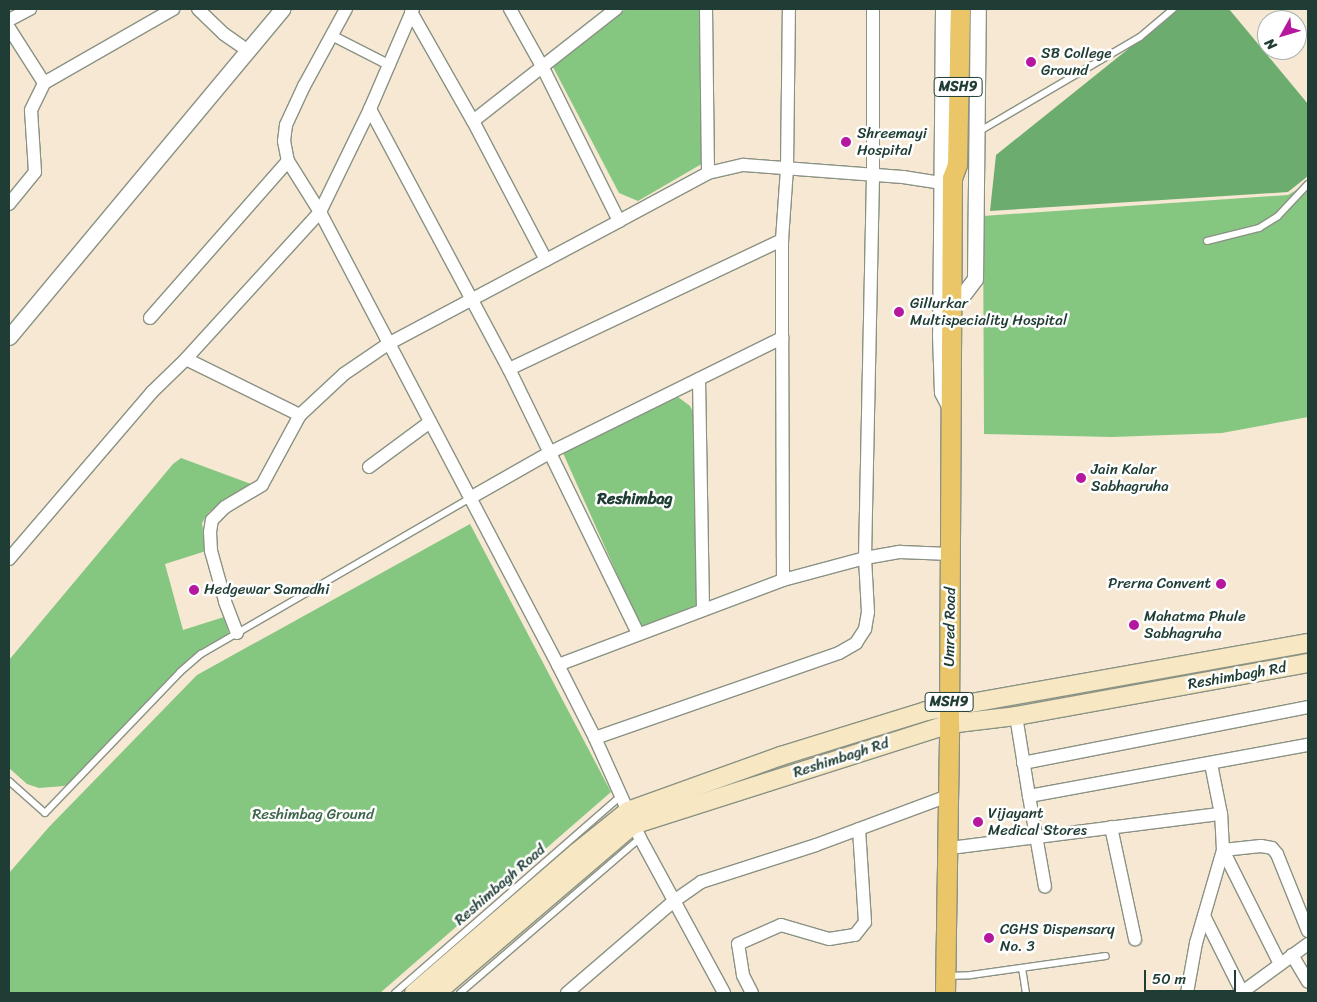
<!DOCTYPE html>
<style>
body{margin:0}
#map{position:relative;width:1317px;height:1002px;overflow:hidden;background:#f6e8d3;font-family:Sriracha,sans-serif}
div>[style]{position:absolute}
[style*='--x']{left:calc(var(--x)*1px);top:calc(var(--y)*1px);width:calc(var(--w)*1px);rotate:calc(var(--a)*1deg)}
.green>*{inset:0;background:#85c780}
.forest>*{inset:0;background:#6cac6e}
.roads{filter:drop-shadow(1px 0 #8a9284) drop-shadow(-1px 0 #8a9284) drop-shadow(0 1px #8a9284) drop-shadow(0 -1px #8a9284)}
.service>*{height:6px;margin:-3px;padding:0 3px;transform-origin:3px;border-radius:3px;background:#fff}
.pedestrian>*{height:9px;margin:-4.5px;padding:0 4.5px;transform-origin:4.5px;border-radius:4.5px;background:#fff}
.minor>*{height:12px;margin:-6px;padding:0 6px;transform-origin:6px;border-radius:6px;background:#fff}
.tertiary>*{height:15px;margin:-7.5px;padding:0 7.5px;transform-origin:7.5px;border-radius:7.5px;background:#fff}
.secondary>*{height:18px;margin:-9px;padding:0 9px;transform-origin:9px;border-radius:9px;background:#f7e8c3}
.primary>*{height:19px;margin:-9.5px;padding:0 9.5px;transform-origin:9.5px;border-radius:9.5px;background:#ebc669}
.dots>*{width:14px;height:14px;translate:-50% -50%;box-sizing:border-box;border:2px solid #fff;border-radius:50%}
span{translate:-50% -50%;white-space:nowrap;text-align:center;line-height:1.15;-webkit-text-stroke:5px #fff;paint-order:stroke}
.shield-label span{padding:1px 4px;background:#fff;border:1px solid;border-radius:4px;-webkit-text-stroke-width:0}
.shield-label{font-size:14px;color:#1f3d34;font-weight:700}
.poi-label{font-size:15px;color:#1f3d34}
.left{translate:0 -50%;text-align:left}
.right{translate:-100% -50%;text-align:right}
.street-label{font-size:15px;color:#1f3d34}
.park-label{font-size:15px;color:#3e664b}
.neighbourhood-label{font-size:16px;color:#1f3d34;font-weight:700}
.frame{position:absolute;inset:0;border:10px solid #1f3d34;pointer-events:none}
.north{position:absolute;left:1257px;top:10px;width:50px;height:50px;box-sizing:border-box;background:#fff;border:1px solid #a5b1ae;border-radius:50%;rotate:231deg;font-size:14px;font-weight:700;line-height:20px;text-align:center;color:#1f3d34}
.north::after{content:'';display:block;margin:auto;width:18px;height:22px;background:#b5179e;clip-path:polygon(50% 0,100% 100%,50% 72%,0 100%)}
.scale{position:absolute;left:1144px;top:970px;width:92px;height:22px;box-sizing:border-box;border:2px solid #1f3d34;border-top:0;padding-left:6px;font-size:15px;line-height:18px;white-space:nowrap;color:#1f3d34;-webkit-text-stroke:4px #fff;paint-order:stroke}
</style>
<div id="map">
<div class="green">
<i style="clip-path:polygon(626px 9px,701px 9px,705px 162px,638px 201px,619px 193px,553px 67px)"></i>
<i style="clip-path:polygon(1308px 183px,1308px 417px,1222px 433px,1112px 437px,984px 434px,983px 216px,1288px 195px)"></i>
<i style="clip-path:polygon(678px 397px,690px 406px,693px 412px,697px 607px,641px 628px,563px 453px,671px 398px)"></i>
<i style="clip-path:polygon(181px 458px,251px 484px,209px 512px,202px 523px,206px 551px,165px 564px,183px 630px,224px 617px,229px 634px,189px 659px,75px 780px,64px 786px,39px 788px,27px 784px,9px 768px,9px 660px,173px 464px)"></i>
<i style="clip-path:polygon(470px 524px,611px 792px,380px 993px,9px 993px,9px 873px,49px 827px,197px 675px)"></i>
</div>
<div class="forest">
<i style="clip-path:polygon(1178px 9px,1229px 9px,1308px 104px,1308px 176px,1288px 192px,990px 211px,996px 155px)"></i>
</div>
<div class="roads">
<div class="service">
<i style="--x:978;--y:132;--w:188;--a:-30.4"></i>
<i style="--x:1140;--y:37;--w:43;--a:-40.3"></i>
<i style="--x:1207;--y:241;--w:54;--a:-14"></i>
<i style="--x:1259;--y:228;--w:22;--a:-32"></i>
<i style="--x:1278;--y:216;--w:44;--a:-46.8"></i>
<i style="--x:9;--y:781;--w:48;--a:41.6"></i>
<i style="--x:45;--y:813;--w:195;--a:-46.2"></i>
<i style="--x:180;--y:672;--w:28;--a:-41"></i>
<i style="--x:201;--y:654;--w:311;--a:-30.1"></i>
<i style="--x:1022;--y:968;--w:25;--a:81"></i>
<i style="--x:946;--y:976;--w:25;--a:-2"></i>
<i style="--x:971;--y:975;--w:136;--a:-8"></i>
<i style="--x:395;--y:993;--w:300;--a:-41.1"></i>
<i style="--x:460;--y:993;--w:238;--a:-40.7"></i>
</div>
<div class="pedestrian">
<i style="--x:331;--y:35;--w:66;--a:27"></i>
</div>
<div class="minor">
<i style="--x:198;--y:9;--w:36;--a:44"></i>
<i style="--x:224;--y:34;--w:29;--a:35"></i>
<i style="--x:346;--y:9;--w:88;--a:118.6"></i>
<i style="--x:304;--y:86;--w:43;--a:114.8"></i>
<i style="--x:286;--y:125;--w:16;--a:97"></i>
<i style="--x:284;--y:141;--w:20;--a:79"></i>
<i style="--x:288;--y:161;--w:60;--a:57.9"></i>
<i style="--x:320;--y:212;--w:199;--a:132.4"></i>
<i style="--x:186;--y:359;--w:127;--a:26.2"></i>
<i style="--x:300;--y:415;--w:60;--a:-43"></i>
<i style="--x:344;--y:374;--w:53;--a:-34.3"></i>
<i style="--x:388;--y:344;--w:262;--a:-28"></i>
<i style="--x:413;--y:9;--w:109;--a:113.3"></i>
<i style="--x:370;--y:109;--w:114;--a:115.9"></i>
<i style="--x:320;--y:212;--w:512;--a:62.28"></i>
<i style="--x:558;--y:665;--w:82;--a:63.1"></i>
<i style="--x:595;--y:738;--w:110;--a:65.8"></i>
<i style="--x:640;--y:838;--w:176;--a:61.5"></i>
<i style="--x:510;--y:9;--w:68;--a:60.8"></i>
<i style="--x:543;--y:68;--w:171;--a:63.6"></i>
<i style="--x:619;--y:221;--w:101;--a:-28.3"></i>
<i style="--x:708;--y:173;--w:37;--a:-13"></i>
<i style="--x:744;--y:165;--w:159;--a:4.3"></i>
<i style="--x:903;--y:177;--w:38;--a:9"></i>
<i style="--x:706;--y:9;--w:164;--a:89.3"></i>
<i style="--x:411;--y:12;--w:125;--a:60.4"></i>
<i style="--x:473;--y:121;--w:157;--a:62.3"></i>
<i style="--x:9;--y:20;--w:24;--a:-28"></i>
<i style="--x:9;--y:28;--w:65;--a:57.5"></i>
<i style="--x:370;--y:109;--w:295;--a:61.9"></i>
<i style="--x:509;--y:369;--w:295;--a:64"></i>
<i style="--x:473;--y:121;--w:182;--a:-38.1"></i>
<i style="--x:9;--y:204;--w:41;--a:-50.9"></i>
<i style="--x:35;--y:172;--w:62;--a:-93.7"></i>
<i style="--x:31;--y:110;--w:30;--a:-64"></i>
<i style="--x:44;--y:83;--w:149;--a:-29.8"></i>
<i style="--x:150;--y:318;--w:209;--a:-48.7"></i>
<i style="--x:509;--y:369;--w:302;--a:-25.3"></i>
<i style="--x:699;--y:379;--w:230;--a:89"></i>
<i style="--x:369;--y:467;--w:76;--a:-36.4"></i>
<i style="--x:470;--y:498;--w:93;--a:-29.6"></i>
<i style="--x:551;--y:452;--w:258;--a:-26.3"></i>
<i style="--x:782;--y:338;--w:98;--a:-90"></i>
<i style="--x:782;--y:240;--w:72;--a:-86"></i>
<i style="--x:787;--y:168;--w:159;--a:-89.3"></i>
<i style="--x:9;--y:559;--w:220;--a:-49.4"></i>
<i style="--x:152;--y:392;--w:47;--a:-44.1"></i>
<i style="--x:783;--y:580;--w:85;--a:-15"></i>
<i style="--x:865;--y:558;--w:36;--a:-10"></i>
<i style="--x:900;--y:552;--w:50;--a:2.3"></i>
<i style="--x:237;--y:633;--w:34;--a:-111"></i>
<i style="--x:225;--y:601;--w:52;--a:-105.6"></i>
<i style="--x:211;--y:551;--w:19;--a:-93"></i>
<i style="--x:210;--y:532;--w:12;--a:-81"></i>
<i style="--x:212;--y:520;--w:18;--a:-45"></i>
<i style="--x:225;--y:507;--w:43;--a:-30.7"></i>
<i style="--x:262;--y:485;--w:80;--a:-61.5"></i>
<i style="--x:558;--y:665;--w:241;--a:-20.7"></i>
<i style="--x:783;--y:580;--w:242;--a:-90.2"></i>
<i style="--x:1016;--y:716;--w:81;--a:80.8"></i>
<i style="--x:1029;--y:796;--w:284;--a:-10.4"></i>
<i style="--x:595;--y:738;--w:258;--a:-19.2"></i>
<i style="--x:839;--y:653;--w:20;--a:-30"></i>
<i style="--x:856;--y:643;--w:17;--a:-57"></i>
<i style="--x:865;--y:629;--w:17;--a:-80"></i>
<i style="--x:868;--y:612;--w:54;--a:-93.2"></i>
<i style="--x:865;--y:558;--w:383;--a:-88.8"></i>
<i style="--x:873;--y:175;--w:166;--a:-90"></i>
<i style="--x:1023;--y:763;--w:290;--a:-11.1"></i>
<i style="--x:1029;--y:796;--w:92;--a:80"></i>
<i style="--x:1111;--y:827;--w:115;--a:77.9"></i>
<i style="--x:958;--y:847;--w:265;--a:-7.2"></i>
<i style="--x:1221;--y:814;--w:51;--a:-101.3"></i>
<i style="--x:1204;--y:916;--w:85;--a:63.4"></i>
<i style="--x:1292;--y:955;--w:31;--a:59"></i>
<i style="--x:1280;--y:964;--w:127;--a:-116.6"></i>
<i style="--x:1223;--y:850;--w:38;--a:-6"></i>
<i style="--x:1261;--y:846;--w:11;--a:10"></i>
<i style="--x:1272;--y:848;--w:8;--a:50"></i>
<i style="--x:1277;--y:854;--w:83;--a:68.1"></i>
<i style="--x:567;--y:993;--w:141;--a:-40.7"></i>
<i style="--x:674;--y:901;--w:33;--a:-35"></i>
<i style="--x:701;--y:882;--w:121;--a:-17.8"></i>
<i style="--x:816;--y:845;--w:141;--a:-20.4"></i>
<i style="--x:752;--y:993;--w:20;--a:-117"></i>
<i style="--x:743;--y:975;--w:31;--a:-99"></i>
<i style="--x:738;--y:944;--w:47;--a:-23.8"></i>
<i style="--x:781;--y:925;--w:50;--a:16.3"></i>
<i style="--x:829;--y:939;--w:26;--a:-9"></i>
<i style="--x:855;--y:935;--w:16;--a:-52"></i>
<i style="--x:865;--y:922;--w:93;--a:-93.7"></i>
<i style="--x:1187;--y:993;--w:51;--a:-79.8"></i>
<i style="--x:1196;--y:943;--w:97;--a:-73.8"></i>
<i style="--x:1223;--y:850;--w:36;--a:-93"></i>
<i style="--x:1241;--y:993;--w:83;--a:-36.2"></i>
</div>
<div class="tertiary">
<i style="--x:943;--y:9;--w:326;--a:90.5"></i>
<i style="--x:940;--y:335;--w:57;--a:88"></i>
<i style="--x:942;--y:392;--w:16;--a:63"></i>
<i style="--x:962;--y:296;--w:21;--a:-53"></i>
<i style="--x:975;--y:279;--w:270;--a:-89.4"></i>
<i style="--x:9;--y:337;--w:427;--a:-50.2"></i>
</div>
<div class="secondary">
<i style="--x:414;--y:993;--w:214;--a:-40.8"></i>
<i style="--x:576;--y:853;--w:67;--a:-38.9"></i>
<i style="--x:628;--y:811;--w:163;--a:-19.8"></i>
<i style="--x:781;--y:756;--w:152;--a:-17.2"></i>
<i style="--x:926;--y:711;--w:388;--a:-10.1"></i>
<i style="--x:436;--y:993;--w:259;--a:-40.5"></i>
<i style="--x:633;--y:825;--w:332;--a:-17.7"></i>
<i style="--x:949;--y:724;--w:67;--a:-6.8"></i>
<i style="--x:1016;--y:716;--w:297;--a:-10.3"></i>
</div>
<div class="primary">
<i style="--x:945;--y:993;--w:269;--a:-89.1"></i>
<i style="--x:949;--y:724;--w:546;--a:-89.69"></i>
<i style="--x:952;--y:178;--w:15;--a:-70"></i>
<i style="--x:957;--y:164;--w:155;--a:-88.9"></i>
</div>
</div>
<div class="dots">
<i style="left:1031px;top:62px;background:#b5179e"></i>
<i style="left:846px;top:142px;background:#b5179e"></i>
<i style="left:899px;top:312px;background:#b5179e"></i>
<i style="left:1081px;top:478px;background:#b5179e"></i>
<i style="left:1221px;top:584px;background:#b5179e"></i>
<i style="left:194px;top:590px;background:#b5179e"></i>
<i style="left:1134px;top:625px;background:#b5179e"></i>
<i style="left:978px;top:822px;background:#b5179e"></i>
<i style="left:989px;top:938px;background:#b5179e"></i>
</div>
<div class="shield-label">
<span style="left:958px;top:87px">MSH9</span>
<span style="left:949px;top:702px">MSH9</span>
</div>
<div class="poi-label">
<span class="left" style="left:1041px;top:62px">SB College<br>Ground</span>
<span class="left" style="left:857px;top:142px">Shreemayi<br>Hospital</span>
<span class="left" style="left:910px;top:312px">Gillurkar<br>Multispeciality Hospital</span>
<span class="left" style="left:1091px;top:478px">Jain Kalar<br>Sabhagruha</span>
<span class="right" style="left:1211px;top:584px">Prerna Convent</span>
<span class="left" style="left:204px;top:590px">Hedgewar Samadhi</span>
<span class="left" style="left:1144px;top:625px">Mahatma Phule<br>Sabhagruha</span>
<span class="left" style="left:988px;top:822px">Vijayant<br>Medical Stores</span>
<span class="left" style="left:1000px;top:938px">CGHS Dispensary<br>No. 3</span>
</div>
<div class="street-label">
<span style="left:950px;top:627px;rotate:-89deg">Umred Road</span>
<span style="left:1237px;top:676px;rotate:-10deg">Reshimbagh Rd</span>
<span style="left:841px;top:758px;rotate:-18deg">Reshimbagh Rd</span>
<span style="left:500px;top:885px;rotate:-41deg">Reshimbagh Road</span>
</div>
<div class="park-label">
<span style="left:313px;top:815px">Reshimbag Ground</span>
</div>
<div class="neighbourhood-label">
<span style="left:635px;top:499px">Reshimbag</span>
</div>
<div class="frame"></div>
<div class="north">N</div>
<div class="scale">50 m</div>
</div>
